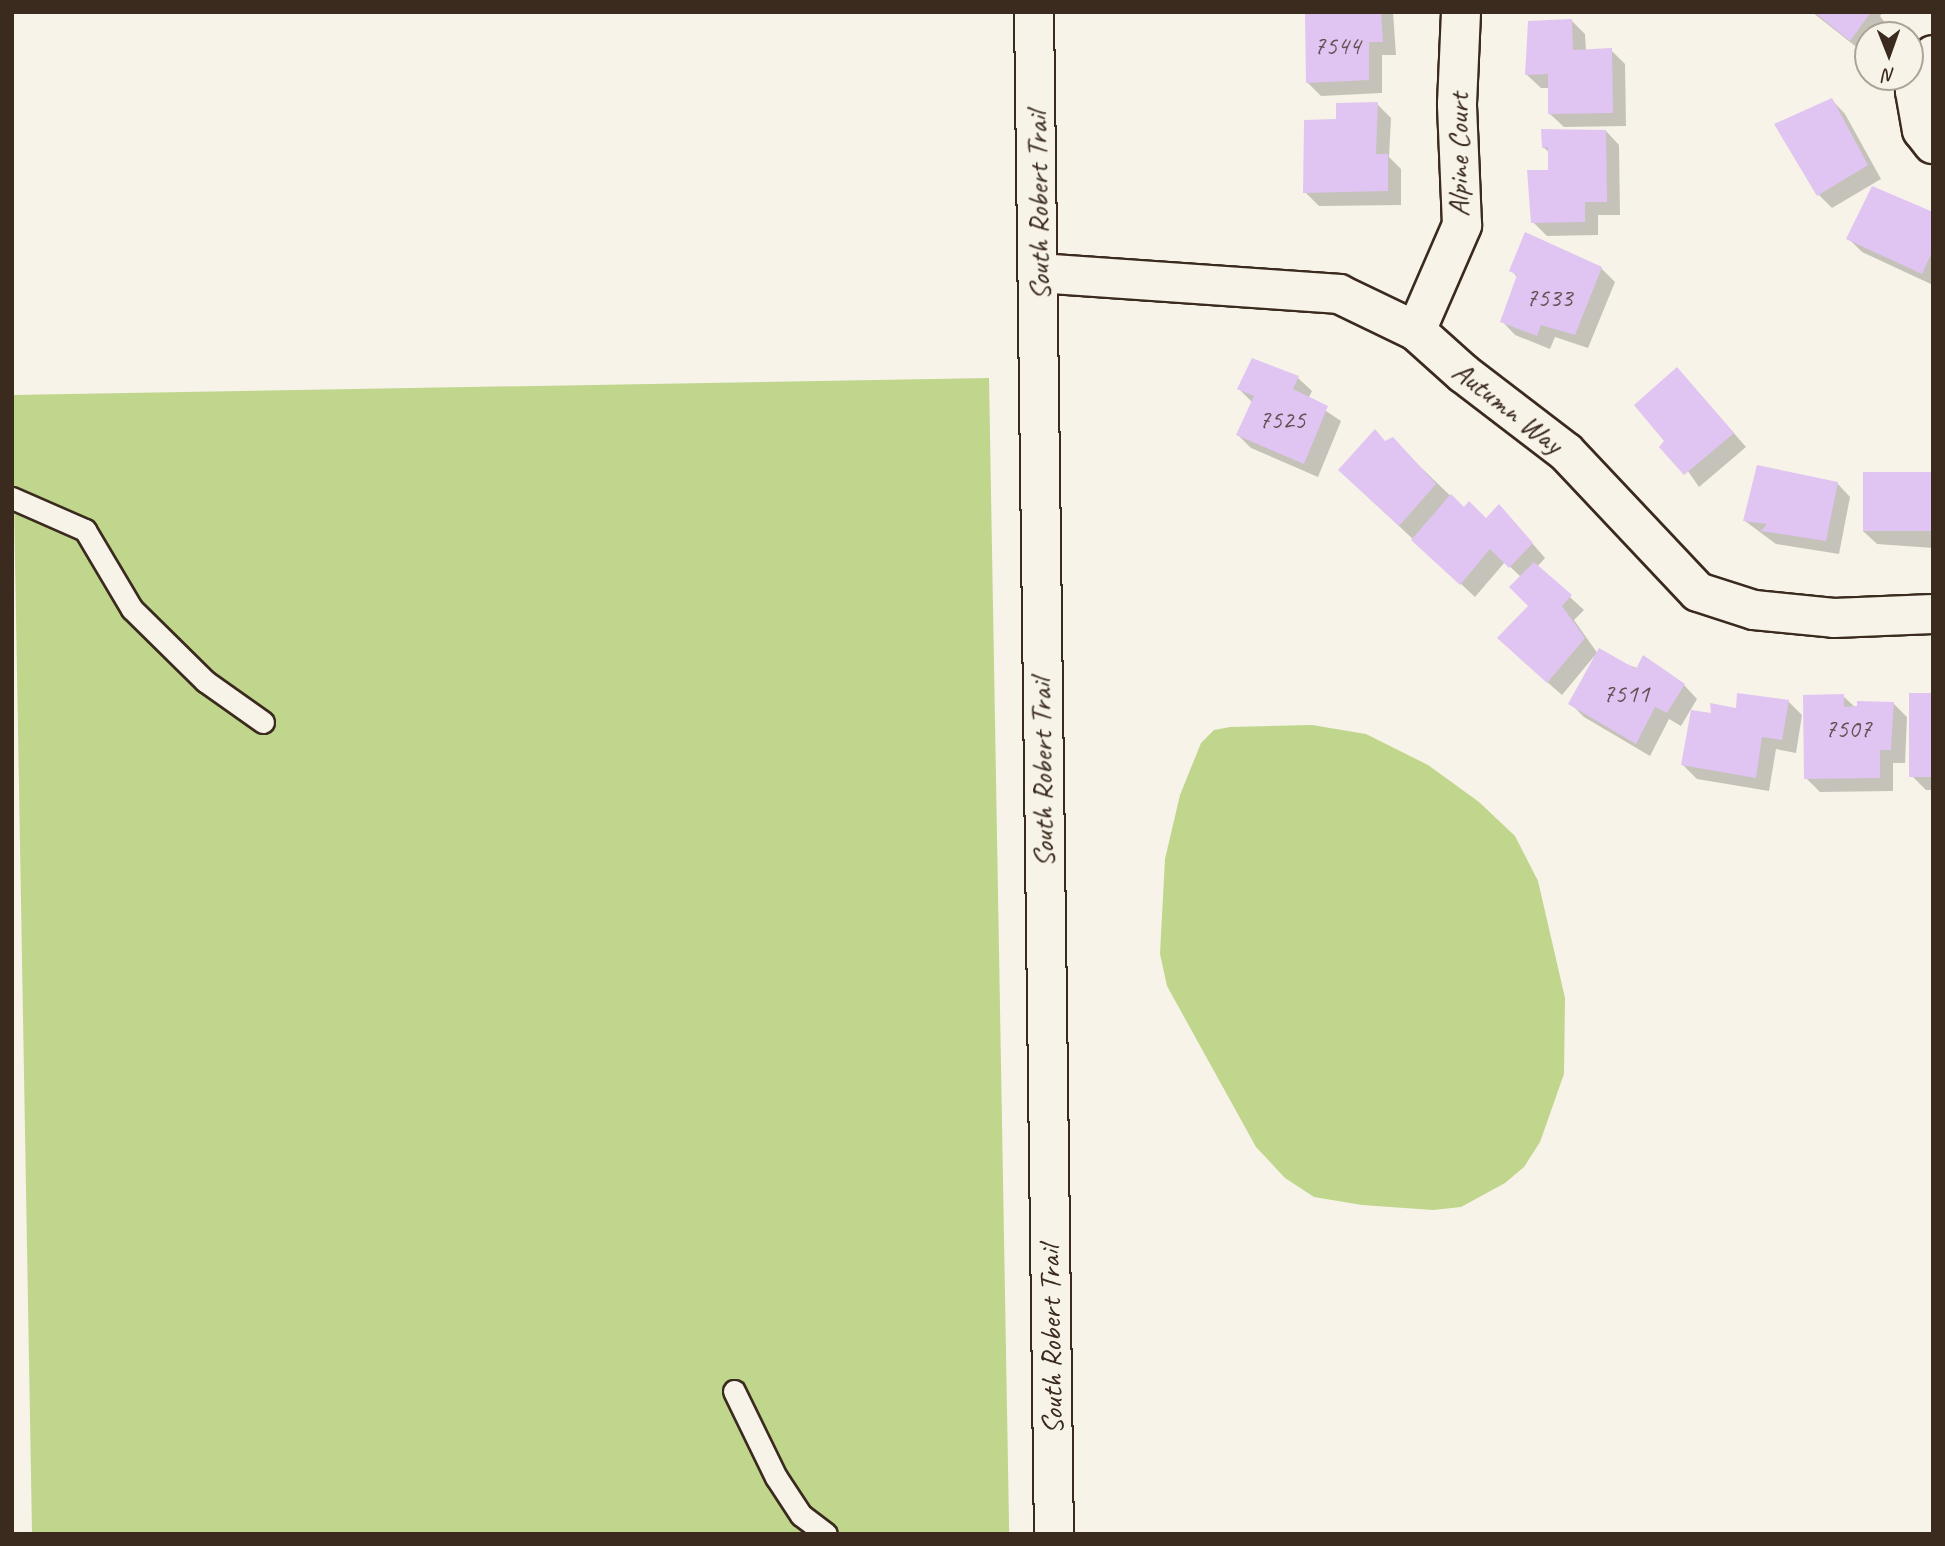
<!DOCTYPE html>
<style>
body{margin:0}
#map{position:relative;width:1945px;height:1546px;overflow:hidden;background:#f7f3e8;font-family:Caveat,sans-serif}
div>[style]{position:absolute}
[style*='--x']{left:calc(var(--x)*1px);top:calc(var(--y)*1px);width:calc(var(--w)*1px);rotate:calc(var(--a)*1deg)}
.green>*{inset:0;background:#bfd68c;transform-origin:0 0}
.shadow>*{inset:0;background:#0003}
.building>*{inset:0;background:#e0c4f2;transform-origin:0 0}
.roads{filter:drop-shadow(2px 0 #3b2a1e) drop-shadow(-2px 0 #3b2a1e) drop-shadow(0 2px #3b2a1e) drop-shadow(0 -2px #3b2a1e)}
.service>*{height:21px;margin:-10.5px;padding:0 10.5px;transform-origin:10.5px;border-radius:10.5px;background:#f7f3e8}
.minor>*{height:38px;margin:-19px;padding:0 19px;transform-origin:19px;border-radius:19px;background:#f7f3e8}
.primary>*{height:38px;margin:-19px;padding:0 19px;transform-origin:19px;border-radius:19px;background:#f7f3e8}
span{translate:-50% -50%;white-space:nowrap;text-align:center;line-height:1.15;-webkit-text-stroke:5px #f7f3e8;paint-order:stroke}
.number-label{font-size:26px;color:#645053}
.number-label span{-webkit-text-stroke-width:0}
.street-label{font-size:30px;color:#3b2a1e}
.frame{position:absolute;inset:0;border:14px solid #3b2a1e;pointer-events:none}
.north{position:absolute;left:1854px;top:21px;width:70px;height:70px;box-sizing:border-box;background:#f7f3e8;border:2px solid #aca397;border-radius:50%;rotate:179deg;font-size:19px;font-weight:700;line-height:28px;text-align:center;color:#3b2a1e}
.north::after{content:'';display:block;margin:auto;width:24px;height:32px;background:#3b2a1e;clip-path:polygon(50% 0,100% 100%,50% 72%,0 100%)}
</style>
<div id="map">
<div class="green">
<i style="left:989px;top:378px;width:1156px;height:977px;rotate:89deg"></i>
<i style="clip-path:polygon(1312px 725px,1366px 734px,1428px 765px,1479px 802px,1515px 836px,1538px 881px,1565px 998px,1564px 1074px,1540px 1142px,1524px 1167px,1505px 1183px,1461px 1207px,1433px 1210px,1362px 1205px,1314px 1197px,1285px 1178px,1256px 1147px,1167px 986px,1160px 954px,1165px 859px,1180px 795px,1201px 743px,1214px 730px,1230px 727px)"></i>
</div>
<div class="shadow">
<i style="clip-path:polygon(1306px 12px,1393px 12px,1396px 55px,1382px 55px,1382px 93px,1321px 96px,1307px 82px)"></i>
<i style="clip-path:polygon(1812px 12px,1883px 12px,1880px 16px,1886px 24px,1878px 35px,1868px 35px,1864px 53px)"></i>
<i style="clip-path:polygon(1572px 21px,1585px 34px,1586px 51px,1611px 50px,1625px 64px,1626px 126px,1564px 127px,1550px 114px,1550px 88px,1541px 88px,1527px 75px)"></i>
<i style="clip-path:polygon(1832px 100px,1845px 114px,1881px 179px,1832px 208px,1818px 194px)"></i>
<i style="clip-path:polygon(1377px 104px,1391px 118px,1389px 157px,1401px 169px,1401px 205px,1319px 206px,1305px 192px,1338px 121px)"></i>
<i style="clip-path:polygon(1606px 131px,1619px 145px,1620px 215px,1598px 215px,1598px 235px,1547px 236px,1533px 222px,1549px 172px,1550px 153px,1543px 147px)"></i>
<i style="clip-path:polygon(1933px 214px,1933px 285px,1862px 252px,1848px 238px)"></i>
<i style="clip-path:polygon(1601px 268px,1615px 282px,1588px 348px,1555px 337px,1550px 349px,1515px 335px,1502px 321px,1517px 277px,1511px 270px)"></i>
<i style="clip-path:polygon(1298px 378px,1312px 391px,1308px 399px,1341px 421px,1318px 477px,1251px 448px,1238px 435px,1253px 403px,1239px 389px)"></i>
<i style="clip-path:polygon(1690px 383px,1746px 447px,1699px 487px,1667px 441px)"></i>
<i style="clip-path:polygon(1386px 442px,1406px 453px,1464px 509px,1486px 520px,1512px 520px,1545px 558px,1537px 567px,1584px 610px,1574px 620px,1598px 654px,1684px 685px,1697px 699px,1681px 726px,1669px 719px,1650px 756px,1584px 717px,1570px 703px,1596px 654px,1562px 695px,1513px 652px,1530px 606px,1521px 577px,1505px 562px,1475px 597px,1354px 484px)"></i>
<i style="clip-path:polygon(1933px 474px,1933px 548px,1877px 544px,1863px 531px)"></i>
<i style="clip-path:polygon(1837px 483px,1850px 497px,1839px 554px,1776px 544px,1745px 521px)"></i>
<i style="clip-path:polygon(1933px 695px,1933px 790px,1926px 790px,1912px 776px)"></i>
<i style="clip-path:polygon(1843px 696px,1856px 708px,1894px 704px,1907px 717px,1905px 763px,1893px 763px,1893px 791px,1820px 792px,1806px 778px)"></i>
<i style="clip-path:polygon(1788px 701px,1802px 715px,1796px 753px,1776px 749px,1769px 791px,1697px 779px,1683px 765px,1713px 715px)"></i>
</div>
<div class="building">
<i style="clip-path:polygon(1305px 12px,1381px 12px,1383px 42px,1369px 42px,1369px 80px,1306px 83px)"></i>
<i style="clip-path:polygon(1814px 12px,1871px 12px,1850px 41px)"></i>
<i style="clip-path:polygon(1572px 19px,1573px 50px,1612px 48px,1613px 113px,1548px 114px,1548px 74px,1525px 75px,1528px 21px)"></i>
<i style="clip-path:polygon(1832px 98px,1868px 165px,1817px 196px,1774px 124px)"></i>
<i style="clip-path:polygon(1378px 102px,1376px 154px,1388px 154px,1388px 191px,1303px 193px,1304px 120px,1336px 119px,1336px 103px)"></i>
<i style="clip-path:polygon(1541px 129px,1606px 130px,1607px 202px,1585px 202px,1585px 222px,1531px 223px,1527px 170px,1548px 170px,1548px 147px,1542px 148px)"></i>
<i style="clip-path:polygon(1872px 186px,1933px 212px,1933px 250px,1922px 274px,1846px 239px)"></i>
<i style="clip-path:polygon(1525px 232px,1602px 267px,1575px 335px,1541px 325px,1537px 336px,1500px 322px,1517px 275px,1509px 271px)"></i>
<i style="clip-path:polygon(1252px 358px,1299px 376px,1293px 389px,1328px 406px,1304px 464px,1236px 435px,1254px 396px,1237px 389px)"></i>
<i style="clip-path:polygon(1677px 367px,1734px 433px,1684px 475px,1659px 447px,1664px 441px,1634px 405px)"></i>
<i style="clip-path:polygon(1375px 429px,1385px 441px,1393px 437px,1436px 484px,1399px 526px,1338px 470px)"></i>
<i style="clip-path:polygon(1757px 465px,1838px 482px,1826px 541px,1761px 531px,1767px 524px,1743px 521px)"></i>
<i style="left:1863px;top:472px;width:70px;height:59px"></i>
<i style="clip-path:polygon(1451px 494px,1464px 507px,1469px 501px,1486px 518px,1499px 504px,1533px 543px,1509px 568px,1490px 549px,1460px 585px,1411px 540px)"></i>
<i style="clip-path:polygon(1534px 562px,1572px 595px,1562px 606px,1585px 638px,1547px 683px,1497px 638px,1528px 606px,1509px 587px)"></i>
<i style="clip-path:polygon(1599px 648px,1636px 669px,1643px 655px,1685px 684px,1667px 713px,1655px 707px,1636px 744px,1568px 704px)"></i>
<i style="clip-path:polygon(1737px 693px,1789px 700px,1782px 740px,1762px 737px,1756px 778px,1681px 765px,1691px 710px,1711px 713px,1710px 703px,1736px 708px)"></i>
<i style="left:1909px;top:693px;width:24px;height:84px"></i>
<i style="clip-path:polygon(1844px 694px,1844px 707px,1857px 706px,1857px 701px,1894px 702px,1891px 750px,1880px 750px,1880px 778px,1804px 779px,1803px 695px)"></i>
</div>
<div class="roads">
<div class="service">
<i style="--x:12;--y:498;--w:80;--a:23.7"></i>
<i style="--x:85;--y:530;--w:92;--a:59.3"></i>
<i style="--x:132;--y:609;--w:103;--a:44.6"></i>
<i style="--x:205;--y:681;--w:71;--a:35.3"></i>
<i style="--x:734;--y:1391;--w:96;--a:64"></i>
<i style="--x:776;--y:1477;--w:45;--a:56.7"></i>
<i style="--x:801;--y:1515;--w:31;--a:37"></i>
</div>
<div class="minor">
<i style="--x:1933;--y:55;--w:18;--a:128"></i>
<i style="--x:1922;--y:69;--w:23;--a:108"></i>
<i style="--x:1915;--y:91;--w:40;--a:80"></i>
<i style="--x:1922;--y:130;--w:18;--a:52"></i>
<i style="--x:1039;--y:273;--w:301;--a:4"></i>
<i style="--x:1339;--y:294;--w:85;--a:25.7"></i>
<i style="--x:1416;--y:331;--w:64;--a:41.9"></i>
<i style="--x:1464;--y:374;--w:128;--a:37.4"></i>
<i style="--x:1566;--y:452;--w:192;--a:46.7"></i>
<i style="--x:1698;--y:592;--w:59;--a:17.8"></i>
<i style="--x:1754;--y:610;--w:80;--a:5.7"></i>
<i style="--x:1834;--y:618;--w:99;--a:-2.3"></i>
<i style="--x:1416;--y:331;--w:116;--a:-66.5"></i>
<i style="--x:1462;--y:225;--w:121;--a:-92.4"></i>
<i style="--x:1457;--y:104;--w:92;--a:-87.5"></i>
</div>
<div class="primary">
<i style="--x:1034;--y:12;--w:1522;--a:89.25"></i>
</div>
</div>
<div class="number-label">
<span style="left:1337px;top:46px">7544</span>
<span style="left:1549px;top:298px">7533</span>
<span style="left:1282px;top:420px">7525</span>
<span style="left:1626px;top:694px">7511</span>
<span style="left:1848px;top:729px">7507</span>
</div>
<div class="street-label">
<span style="left:1458px;top:155px;rotate:-90deg">Alpine Court</span>
<span style="left:1038px;top:206px;rotate:-91deg">South Robert Trail</span>
<span style="left:1508px;top:407px;rotate:38deg">Autumn Way</span>
<span style="left:1042px;top:773px;rotate:-91deg">South Robert Trail</span>
<span style="left:1051px;top:1340px;rotate:-91deg">South Robert Trail</span>
</div>
<div class="frame"></div>
<div class="north">N</div>
</div>
